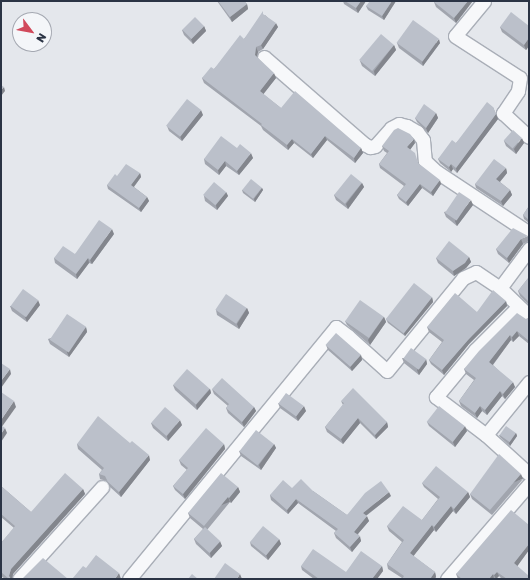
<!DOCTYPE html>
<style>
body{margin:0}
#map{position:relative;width:530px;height:580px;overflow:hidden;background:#e4e7ec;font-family:"Golos Text",sans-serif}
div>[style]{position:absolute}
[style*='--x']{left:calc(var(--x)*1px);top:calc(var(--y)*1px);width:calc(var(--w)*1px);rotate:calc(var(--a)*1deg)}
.roads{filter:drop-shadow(1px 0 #a9aeb7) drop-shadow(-1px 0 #a9aeb7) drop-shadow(0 1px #a9aeb7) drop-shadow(0 -1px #a9aeb7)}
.street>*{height:13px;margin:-6.5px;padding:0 6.5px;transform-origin:6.5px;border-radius:6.5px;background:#f7f8fa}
.wall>*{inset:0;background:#a1a5ae}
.shaded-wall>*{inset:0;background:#83868d;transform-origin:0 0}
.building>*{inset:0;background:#bbc0ca;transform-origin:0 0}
span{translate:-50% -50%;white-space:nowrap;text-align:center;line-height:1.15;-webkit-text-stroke:4px #f4f6f9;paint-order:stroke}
.frame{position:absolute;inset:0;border:2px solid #2b3445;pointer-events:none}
.north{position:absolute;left:12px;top:12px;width:40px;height:40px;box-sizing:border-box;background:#f4f6f9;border:1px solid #a4a8b1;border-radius:50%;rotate:122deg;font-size:11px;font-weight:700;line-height:16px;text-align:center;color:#2b3445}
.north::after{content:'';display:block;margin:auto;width:14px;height:18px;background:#d1495b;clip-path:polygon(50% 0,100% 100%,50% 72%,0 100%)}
</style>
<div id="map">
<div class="roads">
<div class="street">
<i style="--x:484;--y:1;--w:45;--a:129.6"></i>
<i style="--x:455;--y:36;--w:77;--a:32.9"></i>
<i style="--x:520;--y:78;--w:13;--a:99"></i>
<i style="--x:518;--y:91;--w:27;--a:124"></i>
<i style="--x:503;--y:113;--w:35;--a:43"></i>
<i style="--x:264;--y:57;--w:133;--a:41"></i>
<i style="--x:364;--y:144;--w:7;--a:27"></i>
<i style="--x:370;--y:147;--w:5;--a:-11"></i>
<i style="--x:375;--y:146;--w:24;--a:-48"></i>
<i style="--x:391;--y:128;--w:9;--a:-27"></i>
<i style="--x:399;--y:124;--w:8;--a:14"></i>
<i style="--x:407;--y:126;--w:12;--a:31"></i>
<i style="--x:417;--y:132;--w:10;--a:53"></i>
<i style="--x:423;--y:140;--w:21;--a:85"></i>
<i style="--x:425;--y:161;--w:16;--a:43"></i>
<i style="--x:437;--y:172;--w:110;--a:33.5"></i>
<i style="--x:500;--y:288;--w:40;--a:44"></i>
<i style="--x:529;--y:382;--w:68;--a:129.1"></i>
<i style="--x:486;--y:435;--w:58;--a:42.2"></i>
<i style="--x:486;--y:435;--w:63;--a:-142.8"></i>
<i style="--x:436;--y:397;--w:61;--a:-50.3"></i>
<i style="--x:475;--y:350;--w:61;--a:-45"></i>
<i style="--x:19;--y:579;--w:124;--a:-47.9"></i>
<i style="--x:129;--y:579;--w:326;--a:-50.6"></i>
<i style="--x:336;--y:327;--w:15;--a:37"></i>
<i style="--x:348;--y:336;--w:52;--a:41.9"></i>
<i style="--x:387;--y:371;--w:120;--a:-50.7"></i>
<i style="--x:463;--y:278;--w:14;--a:-25"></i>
<i style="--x:476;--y:272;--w:29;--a:34"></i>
<i style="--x:500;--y:288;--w:49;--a:-53.4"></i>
<i style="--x:447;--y:579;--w:125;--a:-49.2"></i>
</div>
</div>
<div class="wall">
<i style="clip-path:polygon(217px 1px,244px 1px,247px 4px,248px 9px,232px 22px)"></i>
<i style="clip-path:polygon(343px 1px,366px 1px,358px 13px,344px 4px)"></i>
<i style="clip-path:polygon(396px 1px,384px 20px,368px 10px,366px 6px)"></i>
<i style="clip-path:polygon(434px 2px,472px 2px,456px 23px,436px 7px)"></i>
<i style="clip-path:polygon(265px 15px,278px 27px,263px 49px,258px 52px,257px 57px,276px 78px,263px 94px,281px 108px,361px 148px,363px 153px,355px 163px,327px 140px,313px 158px,294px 143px,288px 150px,263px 130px,261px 126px,204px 83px,202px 78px,214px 69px,244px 39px)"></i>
<i style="clip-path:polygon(204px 26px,206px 31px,193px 44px,184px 35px,182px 30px)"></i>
<i style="clip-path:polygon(529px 26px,529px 46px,526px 50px,502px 32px,500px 27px)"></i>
<i style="clip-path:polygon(397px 43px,440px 43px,423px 66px,399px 48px)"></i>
<i style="clip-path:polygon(394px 45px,396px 50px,375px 76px,362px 66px,360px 61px)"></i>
<i style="clip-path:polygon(493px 107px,498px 119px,457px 173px,453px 169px,451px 172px,440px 163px,438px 159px,456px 143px)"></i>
<i style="clip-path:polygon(436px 113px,438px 118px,428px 133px,417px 122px,415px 118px)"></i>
<i style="clip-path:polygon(203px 115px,182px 141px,169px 131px,167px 126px)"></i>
<i style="clip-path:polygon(504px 141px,524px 143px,516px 154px,506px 146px)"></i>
<i style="clip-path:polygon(415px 143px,410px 150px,418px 163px,441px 184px,433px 196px,422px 188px,408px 206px,399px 199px,397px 195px,404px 186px,380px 168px,379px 164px,387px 153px,384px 151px,382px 146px)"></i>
<i style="clip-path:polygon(237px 148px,253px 158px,239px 175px,226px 166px,219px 175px,205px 164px,204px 159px)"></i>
<i style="clip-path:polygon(506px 168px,507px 173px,500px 182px,510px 190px,512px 195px,503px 206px,476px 188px,475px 184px)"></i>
<i style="clip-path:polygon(140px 173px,141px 177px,134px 187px,147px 197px,149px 201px,141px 212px,108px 189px,107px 185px)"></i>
<i style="clip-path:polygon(362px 183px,364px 187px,348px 209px,336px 200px,334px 195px)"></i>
<i style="clip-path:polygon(262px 188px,263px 190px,255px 202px,243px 193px,242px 190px)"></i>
<i style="clip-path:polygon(226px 192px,228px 196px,217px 210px,205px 201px,204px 196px)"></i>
<i style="clip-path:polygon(473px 205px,457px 226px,446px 217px,444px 212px)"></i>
<i style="clip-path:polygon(529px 206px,529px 223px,524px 219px,523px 215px)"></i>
<i style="clip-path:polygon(114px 234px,92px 264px,89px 263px,77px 279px,55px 263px,54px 258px,75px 254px)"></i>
<i style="clip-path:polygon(528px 236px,529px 241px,523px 244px,509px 263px,498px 254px,496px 249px)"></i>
<i style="clip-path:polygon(469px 257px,471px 262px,466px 268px,454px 276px,438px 263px,436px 258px)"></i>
<i style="clip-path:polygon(529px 277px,529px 305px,520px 296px,518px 291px)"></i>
<i style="clip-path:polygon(432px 297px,433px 302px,405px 336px,388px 323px,386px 319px)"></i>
<i style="clip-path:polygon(506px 301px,507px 306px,469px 344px,444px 375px,431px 364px,429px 360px,442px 342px,429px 332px,427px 327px,477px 312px)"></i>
<i style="clip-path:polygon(40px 305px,27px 322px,12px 311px,10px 306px)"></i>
<i style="clip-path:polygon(247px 308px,249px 313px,239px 329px,217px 315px,216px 310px)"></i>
<i style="clip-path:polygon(384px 317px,386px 322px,370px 345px,347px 325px,345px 321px)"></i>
<i style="clip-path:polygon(529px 318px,529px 344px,519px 336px,513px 342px,511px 340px,493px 365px,515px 387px,505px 399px,502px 396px,487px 415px,482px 411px,477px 418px,461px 406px,459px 401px,474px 380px,466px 374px,464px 369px,526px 319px)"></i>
<i style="clip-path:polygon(86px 327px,87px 332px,69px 357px,50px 344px,48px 339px)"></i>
<i style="clip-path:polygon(326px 345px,361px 355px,362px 360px,352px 371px,328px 350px)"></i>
<i style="clip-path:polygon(402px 358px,426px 359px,427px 364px,419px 375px,404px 363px)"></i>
<i style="clip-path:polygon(173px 385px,210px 389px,211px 393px,197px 410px,175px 390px)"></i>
<i style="clip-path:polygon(212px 389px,254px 407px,256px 411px,244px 427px,228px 413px,226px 408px,228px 406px,214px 394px)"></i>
<i style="clip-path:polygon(341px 401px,387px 422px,388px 427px,376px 439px,360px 423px,343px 444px,327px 432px,325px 427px,343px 405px)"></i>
<i style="clip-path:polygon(278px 403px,306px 411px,298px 421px,280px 408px)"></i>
<i style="clip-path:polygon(427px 422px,467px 431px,455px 447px,429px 426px)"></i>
<i style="clip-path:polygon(151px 423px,182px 425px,168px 441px,153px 428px)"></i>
<i style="clip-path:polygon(516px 433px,517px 436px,510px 446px,500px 437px,499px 435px)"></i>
<i style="clip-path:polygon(130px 443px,150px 460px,121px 497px,110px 487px,107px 481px,100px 479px,99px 474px,102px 470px,78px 449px,77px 444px)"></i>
<i style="clip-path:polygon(224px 444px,225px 449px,185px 499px,175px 490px,173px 486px,187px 470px,181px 465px,179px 460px)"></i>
<i style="clip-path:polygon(274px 444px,276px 448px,261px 470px,241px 456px,239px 451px)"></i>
<i style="clip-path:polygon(523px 479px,492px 515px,472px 499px,470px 494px)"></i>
<i style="clip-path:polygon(422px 483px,468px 492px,470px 497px,456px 514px,453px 511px,436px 532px,434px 530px,413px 556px,435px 572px,436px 577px,402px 578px,388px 569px,387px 564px,402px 542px,389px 531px,387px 526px,422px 520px,438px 499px,424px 487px)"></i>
<i style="clip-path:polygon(1px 486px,31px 512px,83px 489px,85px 494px,13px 574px,12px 579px,5px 579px,1px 576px,1px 543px,14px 528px,1px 517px)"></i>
<i style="clip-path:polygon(238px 487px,240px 492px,231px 503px,230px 502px,207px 530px,222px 546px,211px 558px,196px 544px,194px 539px,203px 529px,190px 518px,188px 513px)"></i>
<i style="clip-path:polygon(292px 488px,313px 491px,347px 515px,391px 496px,366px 516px,369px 521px,358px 534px,361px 541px,352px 552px,336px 538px,334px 533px,336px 531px,298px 503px,288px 514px,271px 500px,270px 495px)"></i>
<i style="clip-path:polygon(529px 525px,529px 550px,517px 566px,529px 579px,502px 579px,499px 576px,496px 579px,458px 579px,456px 574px)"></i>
<i style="clip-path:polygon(279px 539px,281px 544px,268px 560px,251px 546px,250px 542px)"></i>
<i style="clip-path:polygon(301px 566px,346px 572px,382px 566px,383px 571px,377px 579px,314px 579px,302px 570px)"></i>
</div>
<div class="shaded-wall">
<i style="clip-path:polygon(361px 1px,366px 1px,358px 13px,356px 8px)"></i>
<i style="clip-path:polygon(392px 1px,396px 1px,384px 20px,382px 16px)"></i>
<i style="clip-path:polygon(468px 1px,472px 1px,472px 2px,456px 23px,454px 18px)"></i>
<i style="clip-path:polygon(247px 4px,248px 9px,232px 22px,230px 17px)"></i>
<i style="clip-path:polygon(276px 23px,278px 27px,263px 49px,261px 45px)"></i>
<i style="clip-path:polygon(204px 26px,206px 31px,193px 44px,191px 39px)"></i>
<i style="clip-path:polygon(529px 38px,529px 46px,526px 50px,524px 45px)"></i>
<i style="clip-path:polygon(439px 39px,440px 43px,423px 66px,422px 62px)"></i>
<i style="clip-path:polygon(394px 45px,396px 50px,375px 76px,374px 71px)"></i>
<i style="clip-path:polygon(256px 47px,258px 52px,256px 59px,255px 55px)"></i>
<i style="clip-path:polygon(274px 73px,276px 78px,262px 96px,260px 91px)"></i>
<i style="clip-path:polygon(4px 87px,5px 91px,1px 96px,1px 90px)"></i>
<i style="clip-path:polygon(201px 110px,203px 115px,182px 141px,180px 136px)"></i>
<i style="clip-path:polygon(436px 113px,438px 118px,428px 133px,426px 128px)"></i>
<i style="clip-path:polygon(496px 114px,498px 119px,457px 173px,456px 168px)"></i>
<i style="clip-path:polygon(325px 136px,327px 140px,313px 158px,311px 154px)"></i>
<i style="clip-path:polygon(522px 138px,524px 143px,516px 154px,514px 149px)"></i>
<i style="clip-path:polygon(292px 139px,294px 143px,288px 150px,287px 145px)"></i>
<i style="clip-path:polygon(414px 139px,415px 143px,409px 151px,407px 147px)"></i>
<i style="clip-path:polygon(361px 148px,363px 153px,355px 163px,354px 158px)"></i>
<i style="clip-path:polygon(251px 153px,253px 158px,239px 175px,237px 171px)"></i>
<i style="clip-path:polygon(225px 161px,226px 166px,219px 175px,218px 170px)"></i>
<i style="clip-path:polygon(451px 164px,453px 169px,451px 172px,449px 167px)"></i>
<i style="clip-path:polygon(506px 168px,507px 173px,498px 184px,496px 179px)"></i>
<i style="clip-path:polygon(140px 173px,141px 177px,132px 189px,131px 185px)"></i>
<i style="clip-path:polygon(440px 180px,441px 184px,433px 196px,431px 192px)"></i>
<i style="clip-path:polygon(362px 183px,364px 187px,348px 209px,346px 204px)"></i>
<i style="clip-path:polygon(420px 184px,422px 188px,408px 206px,406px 202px)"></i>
<i style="clip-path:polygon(262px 188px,263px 190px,255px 202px,254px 199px)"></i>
<i style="clip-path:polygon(510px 190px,512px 195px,503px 206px,501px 201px)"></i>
<i style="clip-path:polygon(226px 192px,228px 196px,217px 210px,216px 205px)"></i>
<i style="clip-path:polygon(147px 197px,149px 201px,141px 212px,139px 208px)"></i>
<i style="clip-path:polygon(471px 200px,473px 205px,457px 226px,455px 221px)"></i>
<i style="clip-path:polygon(112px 229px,114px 234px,92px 264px,90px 260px)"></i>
<i style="clip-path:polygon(521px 239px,523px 244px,509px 263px,507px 258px)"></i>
<i style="clip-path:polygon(469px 257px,471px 262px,466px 268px,454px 276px,453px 271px)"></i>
<i style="clip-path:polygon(88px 258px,89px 263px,77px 279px,76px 274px)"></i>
<i style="clip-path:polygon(432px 297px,433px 302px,405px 336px,403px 331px)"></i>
<i style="clip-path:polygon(38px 300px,40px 305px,27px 322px,25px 317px)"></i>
<i style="clip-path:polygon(506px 301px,507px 306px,469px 344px,444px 375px,442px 370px,468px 340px)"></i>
<i style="clip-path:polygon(247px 308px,249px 313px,239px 329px,237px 324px)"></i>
<i style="clip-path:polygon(384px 317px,386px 322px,370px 345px,368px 340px)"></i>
<i style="clip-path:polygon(86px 327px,87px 332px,69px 357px,67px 352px)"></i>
<i style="clip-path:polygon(517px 331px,519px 336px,513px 342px,512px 337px)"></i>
<i style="clip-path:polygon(510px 335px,511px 340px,491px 367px,489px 362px)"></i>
<i style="clip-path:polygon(361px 355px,362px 360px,352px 371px,350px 367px)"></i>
<i style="clip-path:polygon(426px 359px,427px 364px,419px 375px,417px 370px)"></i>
<i style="clip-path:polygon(10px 369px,11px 374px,1px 388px,1px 381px)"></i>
<i style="clip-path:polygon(513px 382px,515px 387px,505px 399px,503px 394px)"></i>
<i style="clip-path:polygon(210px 389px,211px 393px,197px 410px,196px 405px)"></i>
<i style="clip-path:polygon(500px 391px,502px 396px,487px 415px,485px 410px)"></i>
<i style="clip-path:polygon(14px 401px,16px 407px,1px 428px,1px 420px)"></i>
<i style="clip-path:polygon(304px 406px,306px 411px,298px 421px,296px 416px)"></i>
<i style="clip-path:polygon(480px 406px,482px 411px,477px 418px,475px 413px)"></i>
<i style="clip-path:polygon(254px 407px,256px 411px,244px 427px,242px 422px)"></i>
<i style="clip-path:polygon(358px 418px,360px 423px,343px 444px,341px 439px)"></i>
<i style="clip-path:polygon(180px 420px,182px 425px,168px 441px,167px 436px)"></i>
<i style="clip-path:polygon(387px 422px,388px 427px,376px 439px,375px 435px)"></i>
<i style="clip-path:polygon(465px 426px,467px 431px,455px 447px,453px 442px)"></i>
<i style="clip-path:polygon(5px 428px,7px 433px,1px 442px,1px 434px)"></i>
<i style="clip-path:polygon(516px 433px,517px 436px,510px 446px,509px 443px)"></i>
<i style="clip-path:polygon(224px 444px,225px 449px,185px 499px,183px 494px)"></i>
<i style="clip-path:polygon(274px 444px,276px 448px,261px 470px,259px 465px)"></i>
<i style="clip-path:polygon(149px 455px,150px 460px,121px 497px,119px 492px)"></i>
<i style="left:521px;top:474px;width:5px;height:48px;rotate:68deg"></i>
<i style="clip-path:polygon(238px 487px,240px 492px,231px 503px,229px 498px)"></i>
<i style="clip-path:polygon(83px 489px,85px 494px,13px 574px,12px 579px,11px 579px,9px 576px,11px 569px)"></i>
<i style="clip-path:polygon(389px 492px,391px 496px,364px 517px,363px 513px)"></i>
<i style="clip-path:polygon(468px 492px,470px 497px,456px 514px,454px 509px)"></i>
<i style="left:228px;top:497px;width:5px;height:38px;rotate:68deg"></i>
<i style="clip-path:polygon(296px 499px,298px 503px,288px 514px,287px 510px)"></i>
<i style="clip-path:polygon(451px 506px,453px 511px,436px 532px,434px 527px)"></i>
<i style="clip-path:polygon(367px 516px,369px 521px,356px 536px,354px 532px)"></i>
<i style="clip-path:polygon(432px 525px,434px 530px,412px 558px,410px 553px)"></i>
<i style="clip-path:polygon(360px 536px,361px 541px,352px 552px,350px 547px)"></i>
<i style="clip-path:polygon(279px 539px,281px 544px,268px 560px,266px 555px)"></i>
<i style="clip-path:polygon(220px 541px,222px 546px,211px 558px,210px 553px)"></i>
<i style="clip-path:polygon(529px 544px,529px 550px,516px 568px,514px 563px)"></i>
<i style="clip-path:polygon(382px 566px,383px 571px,377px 579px,372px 579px)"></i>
<i style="clip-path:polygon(435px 572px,436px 577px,435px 579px,430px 579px)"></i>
<i style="clip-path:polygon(497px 572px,499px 576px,496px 579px,494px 575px)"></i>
<i style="clip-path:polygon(119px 573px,121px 579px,115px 579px)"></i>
<i style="clip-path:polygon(240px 574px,242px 579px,237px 579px)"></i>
<i style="clip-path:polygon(493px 574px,494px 579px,489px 579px)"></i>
</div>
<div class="building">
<i style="clip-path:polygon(218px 1px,244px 1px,247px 4px,230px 17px)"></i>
<i style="clip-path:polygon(345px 1px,361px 1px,356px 8px)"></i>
<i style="clip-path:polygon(370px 1px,392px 1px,382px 16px,366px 6px)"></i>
<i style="clip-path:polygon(435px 1px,468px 1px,454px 18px,434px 2px)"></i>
<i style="clip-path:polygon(263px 11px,263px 14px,276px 23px,261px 45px,256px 47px,255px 55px,274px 73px,260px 91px,281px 108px,295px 91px,361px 148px,354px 158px,325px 136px,311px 154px,292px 139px,287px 145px,261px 125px,262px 124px,202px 78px,211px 67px,214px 69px,240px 35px,244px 39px)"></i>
<i style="clip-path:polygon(511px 12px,529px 26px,529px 38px,524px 45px,500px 27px)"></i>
<i style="left:195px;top:17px;width:13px;height:18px;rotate:45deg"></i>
<i style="left:413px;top:20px;width:32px;height:28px;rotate:36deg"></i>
<i style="left:381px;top:34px;width:17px;height:34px;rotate:40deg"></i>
<i style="clip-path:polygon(1px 85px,4px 87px,1px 90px)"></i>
<i style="left:187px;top:99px;width:18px;height:34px;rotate:38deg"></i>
<i style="clip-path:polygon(487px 102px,493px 107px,496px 114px,456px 168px,451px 164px,449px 167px,438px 159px,452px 140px,456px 143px)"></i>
<i style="clip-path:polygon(424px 104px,436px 113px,426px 128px,415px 118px)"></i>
<i style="clip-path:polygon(398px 128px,410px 134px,414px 139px,407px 147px,415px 153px,418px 163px,440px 180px,431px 192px,420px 184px,406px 202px,397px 195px,406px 184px,379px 164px,389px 151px,382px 146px,394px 130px)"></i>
<i style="left:513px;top:130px;width:12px;height:14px;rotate:42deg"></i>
<i style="clip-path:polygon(221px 136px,237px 148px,240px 144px,251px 153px,237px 171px,225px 161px,218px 170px,204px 159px)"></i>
<i style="clip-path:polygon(494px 159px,506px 168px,496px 179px,510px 190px,501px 201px,475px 184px)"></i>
<i style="clip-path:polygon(126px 164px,140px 173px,131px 185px,147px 197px,139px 208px,107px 185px,115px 174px,117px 176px)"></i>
<i style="left:351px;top:174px;width:14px;height:27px;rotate:39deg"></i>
<i style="left:251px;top:179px;width:14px;height:14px;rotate:39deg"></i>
<i style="left:214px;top:182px;width:16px;height:17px;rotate:40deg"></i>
<i style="left:459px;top:192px;width:14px;height:25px;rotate:34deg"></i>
<i style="clip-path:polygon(529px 206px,529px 220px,523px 215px)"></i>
<i style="clip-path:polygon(99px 220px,112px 229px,90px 260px,88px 258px,76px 274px,54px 258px,63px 246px,75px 254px)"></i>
<i style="clip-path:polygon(513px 228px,528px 236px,521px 239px,507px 258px,496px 249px)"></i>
<i style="clip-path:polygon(449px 241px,469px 257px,465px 263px,453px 271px,436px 258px)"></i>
<i style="clip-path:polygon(529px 277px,529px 302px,518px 291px)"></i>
<i style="left:414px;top:283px;width:23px;height:46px;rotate:38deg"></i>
<i style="left:23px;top:289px;width:19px;height:21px;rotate:36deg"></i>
<i style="clip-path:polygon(493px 290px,506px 301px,468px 340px,442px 370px,429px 360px,444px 340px,427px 327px,455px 293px,477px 312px)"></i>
<i style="left:226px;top:294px;width:25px;height:19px;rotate:34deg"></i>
<i style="left:360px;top:300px;width:29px;height:26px;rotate:35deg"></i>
<i style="clip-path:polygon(517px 313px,526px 319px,529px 318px,529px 341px,517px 331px,512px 337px,510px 335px,489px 362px,513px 382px,503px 394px,500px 391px,485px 410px,480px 406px,475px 413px,459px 401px,476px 378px,464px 369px,479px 351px)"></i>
<i style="left:67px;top:314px;width:23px;height:31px;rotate:34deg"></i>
<i style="left:336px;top:333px;width:33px;height:16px;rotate:41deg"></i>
<i style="left:411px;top:348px;width:19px;height:13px;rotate:36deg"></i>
<i style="clip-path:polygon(1px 363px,10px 369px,1px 381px)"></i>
<i style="left:187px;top:369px;width:30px;height:21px;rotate:41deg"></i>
<i style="clip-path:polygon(222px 378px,254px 407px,242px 422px,226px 408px,229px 404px,212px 389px)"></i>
<i style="clip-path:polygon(353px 388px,387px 422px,375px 435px,358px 418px,341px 439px,325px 427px,344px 403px,341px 401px)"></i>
<i style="clip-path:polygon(1px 392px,14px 401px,1px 420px)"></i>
<i style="left:286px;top:393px;width:22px;height:13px;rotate:36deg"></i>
<i style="left:439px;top:406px;width:33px;height:20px;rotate:38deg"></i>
<i style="left:165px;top:407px;width:20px;height:21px;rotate:41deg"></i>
<i style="clip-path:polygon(98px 416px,130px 443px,132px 441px,149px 455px,119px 492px,108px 482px,105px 476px,99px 474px,104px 468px,77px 444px)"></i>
<i style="clip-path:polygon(1px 425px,5px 428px,1px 434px)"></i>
<i style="left:506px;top:426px;width:12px;height:11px;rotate:35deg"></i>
<i style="clip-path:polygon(206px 428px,224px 444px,183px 494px,173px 486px,188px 468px,179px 460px)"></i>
<i style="left:256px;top:430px;width:23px;height:27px;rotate:38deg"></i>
<i style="clip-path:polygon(499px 454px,521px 474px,490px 510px,470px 494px)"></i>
<i style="clip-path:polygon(436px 466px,468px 492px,454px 509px,451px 506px,434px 527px,432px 525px,410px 553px,435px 572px,430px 579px,402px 579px,404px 576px,387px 564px,404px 540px,387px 526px,403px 506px,422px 520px,440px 497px,422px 483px)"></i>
<i style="clip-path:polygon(65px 473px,83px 489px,11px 569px,9px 576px,11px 579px,9px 579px,1px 572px,1px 543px,15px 526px,1px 514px,1px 486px,31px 512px)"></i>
<i style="clip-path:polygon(221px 473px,238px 487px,229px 498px,228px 497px,204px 526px,188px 513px)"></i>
<i style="clip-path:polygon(301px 479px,313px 491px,347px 515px,365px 493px,381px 481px,389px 492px,363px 513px,367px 516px,354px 532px,360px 536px,350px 547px,334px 533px,338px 529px,296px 499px,287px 510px,270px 495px,283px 480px,292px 488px)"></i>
<i style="clip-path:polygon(511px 510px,529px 525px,529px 544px,514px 563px,529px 576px,529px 579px,507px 579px,497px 572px,494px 575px,493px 574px,489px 579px,462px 579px,456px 574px)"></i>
<i style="left:263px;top:526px;width:21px;height:21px;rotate:39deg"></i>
<i style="left:205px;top:527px;width:21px;height:16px;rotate:43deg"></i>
<i style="clip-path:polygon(313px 549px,346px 572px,361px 551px,382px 566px,372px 579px,359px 579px,357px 578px,356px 579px,319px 579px,301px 566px)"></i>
<i style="clip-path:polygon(96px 555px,119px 573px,115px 579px,72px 579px,83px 566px,86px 568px)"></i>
<i style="clip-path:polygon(43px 558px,68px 579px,22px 579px)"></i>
<i style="clip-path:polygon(225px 563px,240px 574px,237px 579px,214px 579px)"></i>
<i style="clip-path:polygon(192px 574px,198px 579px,188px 579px)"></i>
</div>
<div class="frame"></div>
<div class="north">N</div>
</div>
